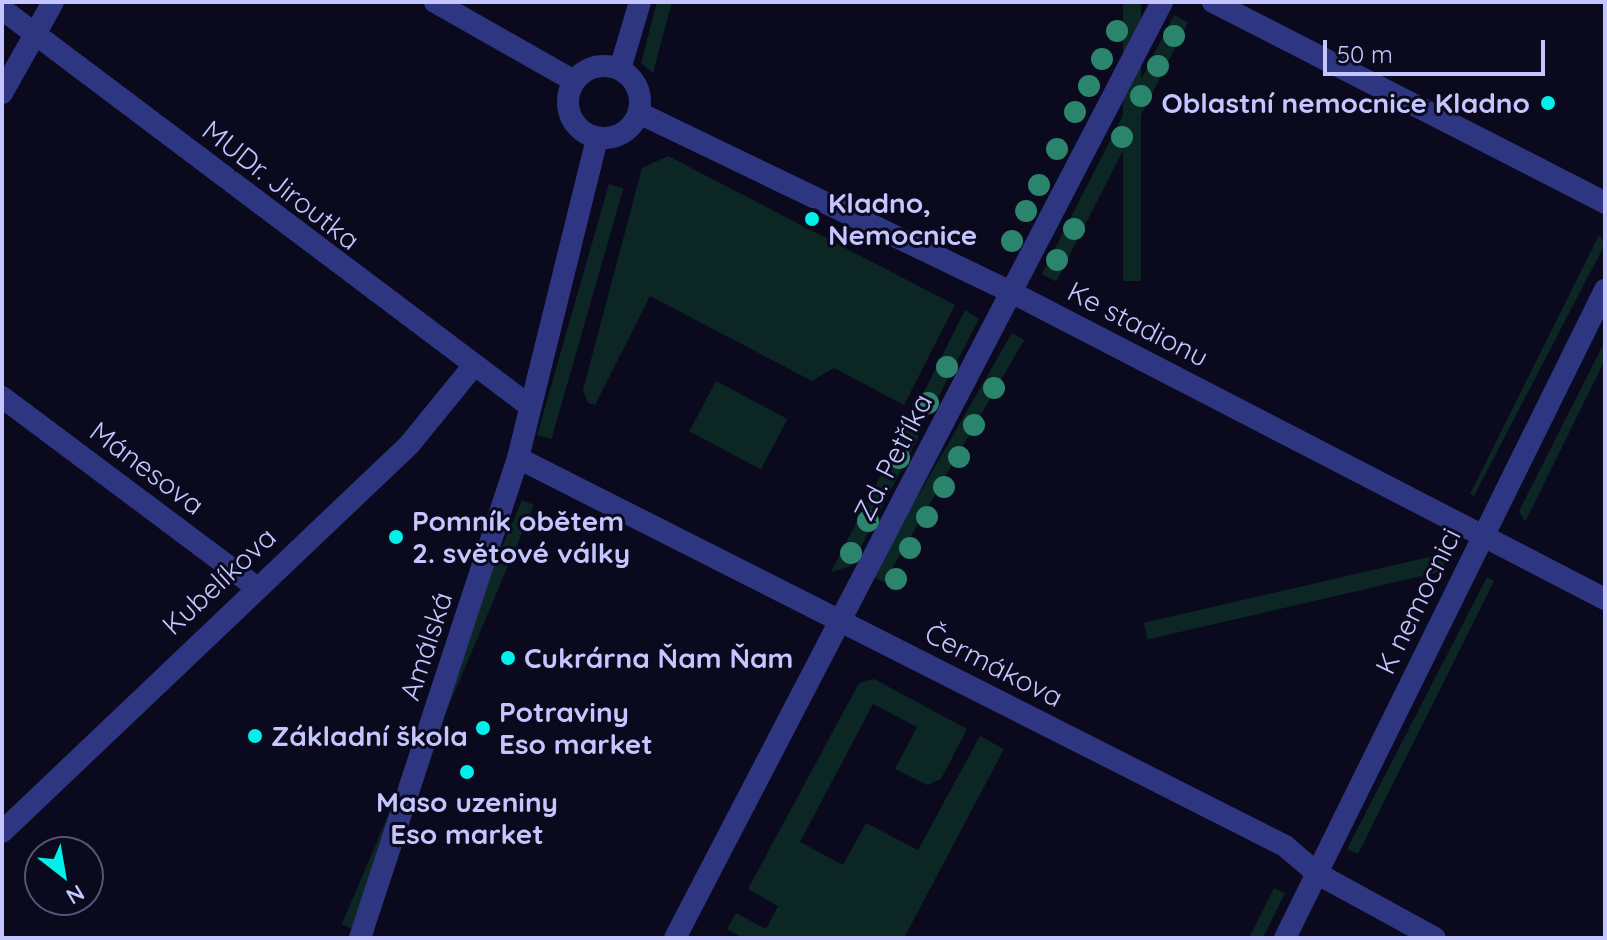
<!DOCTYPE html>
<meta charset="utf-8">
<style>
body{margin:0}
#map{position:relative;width:1607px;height:940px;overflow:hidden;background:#0a091d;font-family:Quicksand,sans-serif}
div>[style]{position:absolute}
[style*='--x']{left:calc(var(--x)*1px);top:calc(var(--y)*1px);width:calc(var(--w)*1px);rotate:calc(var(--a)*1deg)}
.green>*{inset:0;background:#0c2723;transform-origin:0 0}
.minor>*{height:22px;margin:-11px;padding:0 11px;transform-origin:11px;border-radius:11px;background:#2f3681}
.minor>.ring{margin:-11px;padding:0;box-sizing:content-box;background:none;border:22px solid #2f3681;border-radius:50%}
.trees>*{width:22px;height:22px;margin:-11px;border-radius:50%;background:#2b856c}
.dots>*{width:22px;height:22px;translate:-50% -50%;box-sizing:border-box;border:4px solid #0a091d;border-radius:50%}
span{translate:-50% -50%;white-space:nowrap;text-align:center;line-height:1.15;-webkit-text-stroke:6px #0a091d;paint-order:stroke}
.poi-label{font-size:28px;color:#c5c6ff;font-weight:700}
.right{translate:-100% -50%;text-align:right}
.left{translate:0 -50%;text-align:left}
.street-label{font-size:28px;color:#c5c6ff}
.frame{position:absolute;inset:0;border:4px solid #c5c6ff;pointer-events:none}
.north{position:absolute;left:24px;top:836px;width:80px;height:80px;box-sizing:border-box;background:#0a091d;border:2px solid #557;border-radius:50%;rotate:149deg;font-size:22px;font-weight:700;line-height:32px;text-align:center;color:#c5c6ff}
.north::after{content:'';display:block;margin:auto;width:28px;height:36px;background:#00f0ea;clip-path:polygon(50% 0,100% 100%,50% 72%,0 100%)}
.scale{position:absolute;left:1323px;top:40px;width:222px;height:36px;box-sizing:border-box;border:4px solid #c5c6ff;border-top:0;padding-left:10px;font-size:24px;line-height:28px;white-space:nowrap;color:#c5c6ff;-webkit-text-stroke:6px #0a091d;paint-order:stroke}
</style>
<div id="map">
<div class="green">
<i style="clip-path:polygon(657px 2px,672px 2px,653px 73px,641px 63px)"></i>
<i style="left:1123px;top:2px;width:18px;height:279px"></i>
<i style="left:1174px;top:15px;width:16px;height:291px;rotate:27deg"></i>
<i style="clip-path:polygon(668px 156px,955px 305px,904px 405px,834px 368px,812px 381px,650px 296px,595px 405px,588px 403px,583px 390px,642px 168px)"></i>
<i style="left:609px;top:184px;width:15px;height:261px;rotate:16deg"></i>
<i style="clip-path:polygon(1599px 235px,1605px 244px,1474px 496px,1470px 494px)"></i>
<i style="clip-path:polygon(965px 310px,979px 319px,927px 419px,915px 410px)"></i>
<i style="left:1012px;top:333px;width:14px;height:280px;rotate:30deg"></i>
<i style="clip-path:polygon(1605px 341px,1605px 360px,1525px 522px,1519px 511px)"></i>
<i style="left:716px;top:381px;width:81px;height:57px;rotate:28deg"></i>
<i style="clip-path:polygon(905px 428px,919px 436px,851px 566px,831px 572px)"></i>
<i style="left:522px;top:500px;width:13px;height:461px;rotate:23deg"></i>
<i style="left:1442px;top:554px;width:17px;height:306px;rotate:77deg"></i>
<i style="clip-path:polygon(1487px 577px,1494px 581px,1358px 854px,1347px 849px)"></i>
<i style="clip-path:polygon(874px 679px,967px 729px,941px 779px,927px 785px,895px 769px,917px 727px,873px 704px,800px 842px,843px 865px,866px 823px,918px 850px,980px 736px,1004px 749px,904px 938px,744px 938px,727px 929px,736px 913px,766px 929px,778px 906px,748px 889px,859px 683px)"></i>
<i style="clip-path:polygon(1274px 888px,1285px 893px,1263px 938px,1249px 938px)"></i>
</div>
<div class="minor">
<i style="--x:435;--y:2;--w:160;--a:29.6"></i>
<i style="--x:1213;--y:2;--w:441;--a:27.1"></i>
<i style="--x:2;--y:9;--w:657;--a:36.96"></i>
<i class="ring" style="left:568px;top:66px;width:50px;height:50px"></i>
<i style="--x:620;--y:69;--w:70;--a:-73.4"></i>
<i style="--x:2;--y:93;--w:104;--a:-60.7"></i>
<i style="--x:639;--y:113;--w:413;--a:25.7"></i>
<i style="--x:1011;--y:292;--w:669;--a:27.33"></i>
<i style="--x:2;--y:397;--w:317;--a:36.8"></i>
<i style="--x:518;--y:458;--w:860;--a:26.83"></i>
<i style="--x:1285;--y:846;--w:43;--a:40.3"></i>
<i style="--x:1318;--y:874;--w:133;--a:28.7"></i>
<i style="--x:2;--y:832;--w:562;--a:-43.56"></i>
<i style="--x:409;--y:445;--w:98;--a:-50.8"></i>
<i style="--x:360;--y:938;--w:505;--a:-71.78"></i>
<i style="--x:518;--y:458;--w:330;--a:-76.1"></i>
<i style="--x:675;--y:938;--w:1055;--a:-62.51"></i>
<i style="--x:1285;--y:938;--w:723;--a:-63.72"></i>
</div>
<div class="trees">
<i style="left:1117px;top:31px"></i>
<i style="left:1174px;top:36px"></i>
<i style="left:1102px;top:59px"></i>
<i style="left:1158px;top:66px"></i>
<i style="left:1089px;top:86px"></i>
<i style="left:1141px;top:96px"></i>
<i style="left:1075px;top:112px"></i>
<i style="left:1122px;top:137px"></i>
<i style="left:1057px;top:149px"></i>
<i style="left:1039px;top:185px"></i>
<i style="left:1026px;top:211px"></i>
<i style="left:1074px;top:229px"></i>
<i style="left:1012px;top:241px"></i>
<i style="left:1057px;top:260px"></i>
<i style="left:947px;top:367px"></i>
<i style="left:994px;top:388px"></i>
<i style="left:928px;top:403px"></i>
<i style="left:974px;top:425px"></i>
<i style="left:959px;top:457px"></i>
<i style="left:899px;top:458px"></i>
<i style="left:944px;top:487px"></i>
<i style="left:927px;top:517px"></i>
<i style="left:868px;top:521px"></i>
<i style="left:910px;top:548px"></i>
<i style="left:851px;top:553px"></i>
<i style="left:896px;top:579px"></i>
</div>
<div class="dots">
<i style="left:1548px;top:103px;background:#00f0ea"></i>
<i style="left:812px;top:219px;background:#00f0ea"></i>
<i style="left:396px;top:537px;background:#00f0ea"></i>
<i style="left:508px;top:658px;background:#00f0ea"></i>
<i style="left:483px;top:728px;background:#00f0ea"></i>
<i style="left:255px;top:736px;background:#00f0ea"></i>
<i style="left:467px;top:772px;background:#00f0ea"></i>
</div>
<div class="poi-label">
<span class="right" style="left:1530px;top:103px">Oblastní nemocnice Kladno</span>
<span class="left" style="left:828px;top:219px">Kladno,<br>Nemocnice</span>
<span class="left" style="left:412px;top:537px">Pomník obětem<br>2. světové války</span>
<span class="left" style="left:524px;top:658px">Cukrárna Ňam Ňam</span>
<span class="left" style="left:499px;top:728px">Potraviny<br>Eso market</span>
<span class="left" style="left:271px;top:736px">Základní škola</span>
<span style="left:467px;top:818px">Maso uzeniny<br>Eso market</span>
</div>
<div class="street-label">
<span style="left:281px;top:185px;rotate:38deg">MUDr. Jiroutka</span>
<span style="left:1138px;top:324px;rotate:27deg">Ke stadionu</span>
<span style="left:893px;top:457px;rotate:-63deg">Zd. Petříka</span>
<span style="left:147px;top:468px;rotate:37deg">Mánesova</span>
<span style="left:219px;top:581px;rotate:-43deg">Kubelíkova</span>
<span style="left:1418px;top:601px;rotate:-64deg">K nemocnici</span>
<span style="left:426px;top:646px;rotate:-72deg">Amálská</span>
<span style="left:994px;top:665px;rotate:27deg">Čermákova</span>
</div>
<div class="frame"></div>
<div class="north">N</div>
<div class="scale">50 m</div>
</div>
